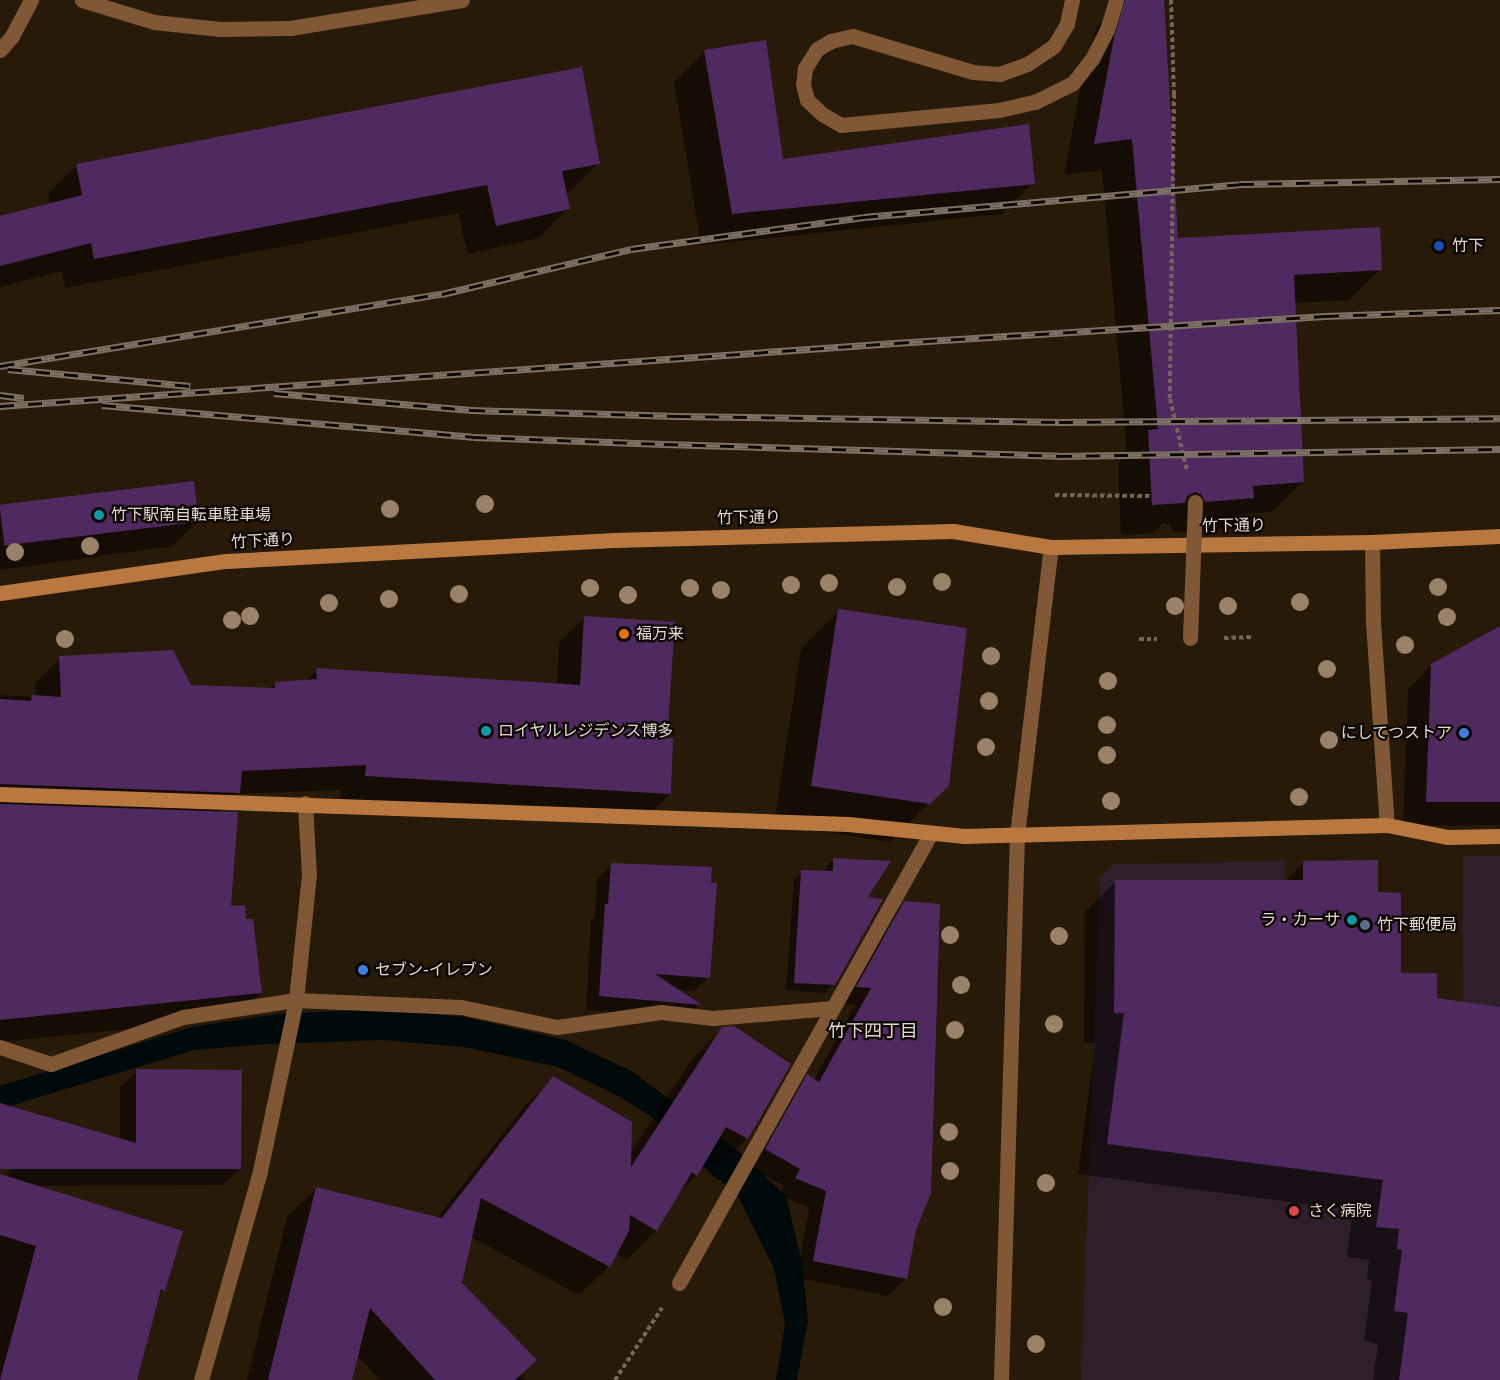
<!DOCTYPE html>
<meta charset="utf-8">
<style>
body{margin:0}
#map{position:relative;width:1500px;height:1380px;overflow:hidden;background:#281a09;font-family:"DejaVu Sans","Noto Sans JP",sans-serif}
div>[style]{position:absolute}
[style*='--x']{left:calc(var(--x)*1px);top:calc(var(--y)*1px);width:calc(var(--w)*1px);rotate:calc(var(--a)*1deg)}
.medical>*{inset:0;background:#2e1f2a}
.water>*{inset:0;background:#010a0b}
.shadow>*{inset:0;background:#0007}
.building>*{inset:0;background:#4f2a60;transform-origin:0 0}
.path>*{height:4px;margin-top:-2px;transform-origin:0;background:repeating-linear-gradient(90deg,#746759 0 4.5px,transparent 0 7.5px)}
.service>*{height:15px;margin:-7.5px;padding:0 7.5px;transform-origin:7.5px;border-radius:7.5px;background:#805836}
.minor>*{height:15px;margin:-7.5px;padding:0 7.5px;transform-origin:7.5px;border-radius:7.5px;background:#805836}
.tertiary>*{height:15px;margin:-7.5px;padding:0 7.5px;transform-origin:7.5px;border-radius:7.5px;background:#805836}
.secondary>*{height:15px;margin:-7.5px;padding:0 7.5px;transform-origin:7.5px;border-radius:7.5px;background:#b87840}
.rail>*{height:7px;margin-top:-3.5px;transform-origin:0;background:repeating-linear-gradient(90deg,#0c0602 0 14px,#7d7163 0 28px);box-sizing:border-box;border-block:2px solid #7d7163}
.pedestrian-bridge>*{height:15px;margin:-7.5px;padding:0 7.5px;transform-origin:7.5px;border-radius:7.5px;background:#805836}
.trees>*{width:18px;height:18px;margin:-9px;border-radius:50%;background:#98836a}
.dots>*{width:16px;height:16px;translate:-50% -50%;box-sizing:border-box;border:3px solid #0c0602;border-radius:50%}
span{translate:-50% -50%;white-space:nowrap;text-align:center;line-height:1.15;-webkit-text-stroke:4.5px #0c0602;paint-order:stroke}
.poi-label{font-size:16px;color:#e3d9cf}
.left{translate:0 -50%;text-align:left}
.right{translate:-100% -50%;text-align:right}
.street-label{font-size:16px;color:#e3d9cf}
.neighbourhood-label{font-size:18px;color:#e3d9cf}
</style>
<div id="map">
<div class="medical">
<i style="clip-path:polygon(1463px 856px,1500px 856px,1500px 1380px,1081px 1380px,1100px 878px,1113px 864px,1285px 861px,1292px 1042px,1462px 1041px)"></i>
</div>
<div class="water">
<i style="clip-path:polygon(384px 1009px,465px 1017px,566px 1040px,633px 1072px,738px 1151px,786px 1196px,802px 1263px,808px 1321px,797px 1380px,776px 1380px,785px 1324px,774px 1269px,736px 1192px,713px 1176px,652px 1117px,620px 1097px,558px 1067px,464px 1047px,383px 1040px,269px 1044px,194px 1050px,0 1109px,0 1086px,192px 1027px,277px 1014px)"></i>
</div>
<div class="shadow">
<i style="clip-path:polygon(1124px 0,1163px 0,1176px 240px,1380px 269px,1349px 300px,1294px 303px,1303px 481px,1272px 512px,1235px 515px,1221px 529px,1174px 532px,1170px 525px,1163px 523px,1153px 533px,1121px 535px,1118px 463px,1127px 454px,1102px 170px,1064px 175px,1084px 69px,1096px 28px)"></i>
<i style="clip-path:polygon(705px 51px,781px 160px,1033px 183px,1002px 214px,701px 245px,674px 82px)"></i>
<i style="clip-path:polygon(599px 163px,570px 192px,565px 193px,568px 208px,539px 238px,468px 254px,458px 213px,65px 288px,62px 271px,0 287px,0 217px,50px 205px,48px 194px,77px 165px)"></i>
<i style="clip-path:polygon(0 509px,197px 522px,173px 546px,0 570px)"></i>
<i style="clip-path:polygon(839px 611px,947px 785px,890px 842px,774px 824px,801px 649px)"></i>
<i style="clip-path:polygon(584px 618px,665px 739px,670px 794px,645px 819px,341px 801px,341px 790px,237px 794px,218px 813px,229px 907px,244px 921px,261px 993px,236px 1018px,0 1042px,0 695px,35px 697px,35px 683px,60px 658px,190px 686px,269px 689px,276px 683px,305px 681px,316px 670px,557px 685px,559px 643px)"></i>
<i style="clip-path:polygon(1500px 628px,1500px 825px,1403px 826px,1408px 689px,1432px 665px)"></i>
<i style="clip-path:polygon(834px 859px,866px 899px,833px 984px,825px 993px,786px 990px,794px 880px,802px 872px,825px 872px,826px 867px)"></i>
<i style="clip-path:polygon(1304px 862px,1377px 894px,1400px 974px,1436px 1000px,1500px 1008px,1500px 1380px,1373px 1380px,1378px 1344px,1364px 1341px,1372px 1280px,1367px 1279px,1369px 1260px,1347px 1257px,1353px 1210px,1078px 1174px,1095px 1043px,1084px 1043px,1085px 912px,1116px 881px,1284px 882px)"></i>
<i style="clip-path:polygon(612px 865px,708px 977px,694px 991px,676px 990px,699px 1005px,686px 1018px,586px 1010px,591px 920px,595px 916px,597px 879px)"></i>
<i style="clip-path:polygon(905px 902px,914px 1230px,906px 1278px,888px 1296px,797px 1278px,809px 1208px,779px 1195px,784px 1186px,749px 1167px,790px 1094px,807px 1076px,814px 1080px,855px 1005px,840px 1004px,887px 920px)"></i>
<i style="clip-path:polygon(722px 1029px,747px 1138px,718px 1168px,705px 1160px,696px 1175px,678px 1193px,656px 1230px,627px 1260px,616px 1253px,609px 1266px,579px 1295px,471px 1237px,460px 1284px,520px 1375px,526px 1380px,380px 1380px,357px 1355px,350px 1380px,247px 1380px,287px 1217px,317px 1188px,437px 1218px,524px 1107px,553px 1078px,629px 1155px,692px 1059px)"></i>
<i style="clip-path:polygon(137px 1071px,240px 1169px,223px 1185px,34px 1186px,163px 1290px,157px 1296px,135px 1380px,0 1380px,0 1199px,22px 1133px,120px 1140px,120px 1087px)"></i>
</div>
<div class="building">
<i style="clip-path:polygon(1125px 0,1164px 0,1178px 238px,1380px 227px,1382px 270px,1294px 275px,1304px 482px,1253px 486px,1254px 498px,1205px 502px,1201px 494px,1195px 492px,1187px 496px,1185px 503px,1152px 505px,1148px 430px,1158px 429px,1132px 139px,1094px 144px,1114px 37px)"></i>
<i style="clip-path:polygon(766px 40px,783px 159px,1029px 124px,1035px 184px,732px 214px,704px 50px)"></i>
<i style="clip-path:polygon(582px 67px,600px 164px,562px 171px,570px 209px,496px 226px,487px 185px,94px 259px,91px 243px,0 266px,0 216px,82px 195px,76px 164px)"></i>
<i style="left:194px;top:481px;width:41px;height:196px;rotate:83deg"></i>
<i style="clip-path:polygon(838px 609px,967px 628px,949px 786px,930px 804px,811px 786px)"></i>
<i style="clip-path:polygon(584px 616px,675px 622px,667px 738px,673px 738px,671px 794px,365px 776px,366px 765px,242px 771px,240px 793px,0 784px,0 699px,31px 701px,32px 695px,61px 697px,59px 656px,173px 650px,191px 685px,275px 688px,275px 682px,317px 679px,316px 668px,580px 685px)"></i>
<i style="clip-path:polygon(1500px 626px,1500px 802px,1426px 802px,1431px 664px)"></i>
<i style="clip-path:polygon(0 804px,238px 812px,231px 906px,245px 905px,246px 919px,253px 919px,262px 993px,0 1020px)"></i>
<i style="clip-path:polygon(833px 858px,891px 861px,868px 897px,883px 899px,835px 985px,794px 983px,801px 870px,833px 871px)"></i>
<i style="clip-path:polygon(1378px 860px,1378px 892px,1401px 893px,1401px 973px,1437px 973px,1437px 998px,1500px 1007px,1500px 1380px,1399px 1380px,1408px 1313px,1394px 1311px,1402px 1250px,1397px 1249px,1399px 1229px,1376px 1227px,1383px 1180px,1107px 1144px,1124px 1013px,1114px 1013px,1115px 880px,1303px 880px,1303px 861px)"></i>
<i style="clip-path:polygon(611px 863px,712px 867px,711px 883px,717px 883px,710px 978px,655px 974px,702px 1005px,599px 996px,605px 904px,608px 904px)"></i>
<i style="clip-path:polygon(904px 901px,940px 904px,931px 1193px,916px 1230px,907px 1279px,813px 1261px,826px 1191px,795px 1178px,800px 1169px,765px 1149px,807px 1074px,819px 1082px,871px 988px,856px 987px)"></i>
<i style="clip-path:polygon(734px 1026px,791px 1064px,748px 1139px,726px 1127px,697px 1176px,692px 1172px,657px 1231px,630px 1215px,629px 1231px,610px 1267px,481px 1198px,462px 1283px,537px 1360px,515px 1380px,435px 1380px,370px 1308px,352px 1380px,268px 1380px,316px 1187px,442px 1218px,553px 1076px,632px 1122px,631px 1167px,722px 1027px)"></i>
<i style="clip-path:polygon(136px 1069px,242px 1070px,241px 1169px,0 1169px,0 1103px,136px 1143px)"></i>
<i style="clip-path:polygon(0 1174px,183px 1231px,165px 1291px,161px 1289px,137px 1380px,0 1380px,36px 1246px,0 1235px)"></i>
</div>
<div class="path">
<i style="--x:1171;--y:0;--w:94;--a:88.2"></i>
<i style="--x:1174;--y:94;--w:305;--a:90.8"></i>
<i style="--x:1170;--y:399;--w:74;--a:76.7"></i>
<i style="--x:1055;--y:495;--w:96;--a:0.6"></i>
<i style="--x:1224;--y:638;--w:30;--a:-2"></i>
<i style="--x:1139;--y:639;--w:18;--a:0"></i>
<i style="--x:615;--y:1380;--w:86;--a:-56.9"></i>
</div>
<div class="service">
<i style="--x:1072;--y:0;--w:25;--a:102"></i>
<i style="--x:1067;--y:24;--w:26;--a:121"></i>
<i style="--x:1054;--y:46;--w:32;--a:146"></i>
<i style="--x:1027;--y:64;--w:29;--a:160"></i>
<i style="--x:1000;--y:74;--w:27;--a:-176"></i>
<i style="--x:973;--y:72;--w:126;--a:-163.4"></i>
<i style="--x:852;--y:36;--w:22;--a:167"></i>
<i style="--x:831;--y:41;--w:16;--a:150"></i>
<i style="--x:817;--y:49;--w:22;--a:122"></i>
<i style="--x:805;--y:68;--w:16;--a:97"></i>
<i style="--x:803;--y:84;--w:16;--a:76"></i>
<i style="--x:807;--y:100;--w:21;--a:43"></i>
<i style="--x:822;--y:114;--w:22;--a:30"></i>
<i style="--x:841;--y:125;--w:159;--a:-5.4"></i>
<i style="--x:999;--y:110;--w:37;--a:-13"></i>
<i style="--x:1035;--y:102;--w:42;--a:-26.6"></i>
<i style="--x:1073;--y:83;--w:31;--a:-52"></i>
<i style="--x:1092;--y:59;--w:33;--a:-63"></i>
<i style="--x:1107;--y:30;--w:31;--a:-73"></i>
</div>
<div class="minor">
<i style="--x:0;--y:50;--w:18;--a:-49"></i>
<i style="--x:12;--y:36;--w:41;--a:-62.2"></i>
<i style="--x:1372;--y:542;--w:80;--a:89.3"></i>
<i style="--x:1373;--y:622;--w:203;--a:86.1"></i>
<i style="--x:0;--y:1047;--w:54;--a:18.4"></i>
<i style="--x:51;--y:1064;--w:140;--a:-19.6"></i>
<i style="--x:183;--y:1017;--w:114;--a:-8.6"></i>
<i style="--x:296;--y:1000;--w:165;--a:2.4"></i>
<i style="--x:461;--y:1007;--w:98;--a:11.8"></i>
<i style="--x:557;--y:1027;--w:105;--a:-8.2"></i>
<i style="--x:661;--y:1012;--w:52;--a:6.6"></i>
<i style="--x:713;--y:1018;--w:118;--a:-4.8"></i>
<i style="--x:679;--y:1283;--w:516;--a:-60.75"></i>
<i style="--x:201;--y:1380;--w:217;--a:-74.2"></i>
<i style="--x:260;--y:1171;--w:175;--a:-78.1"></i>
<i style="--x:296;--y:1000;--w:126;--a:-84.1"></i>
<i style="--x:309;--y:875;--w:72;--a:-93.2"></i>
</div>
<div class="tertiary">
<i style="--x:82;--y:0;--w:75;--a:17"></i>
<i style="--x:154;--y:22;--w:66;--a:6.1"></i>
<i style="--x:220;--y:29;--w:70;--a:-0.8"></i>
<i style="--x:290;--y:28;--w:174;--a:-9.2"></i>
<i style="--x:1001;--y:1380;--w:545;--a:-88.32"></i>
<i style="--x:1017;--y:835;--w:290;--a:-83.3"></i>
</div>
<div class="secondary">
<i style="--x:0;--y:593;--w:228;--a:-8.1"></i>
<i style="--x:226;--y:561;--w:388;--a:-3.1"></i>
<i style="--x:613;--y:540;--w:340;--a:-1.5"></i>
<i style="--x:953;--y:531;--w:99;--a:9.3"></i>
<i style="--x:1051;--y:547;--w:321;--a:-0.9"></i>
<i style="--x:1372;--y:542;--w:128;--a:-2.7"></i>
<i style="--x:0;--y:794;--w:849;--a:2.03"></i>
<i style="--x:848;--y:824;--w:117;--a:5.9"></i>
<i style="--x:964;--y:836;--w:423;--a:-1.5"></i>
<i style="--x:1387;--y:825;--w:61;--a:11.3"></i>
<i style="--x:1447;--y:837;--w:53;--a:-1.1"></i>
</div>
<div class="rail">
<i style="--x:0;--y:366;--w:448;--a:-9.3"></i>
<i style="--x:442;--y:294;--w:194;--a:-13.4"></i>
<i style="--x:631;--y:249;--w:235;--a:-7.8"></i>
<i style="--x:864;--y:217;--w:377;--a:-5"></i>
<i style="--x:1240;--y:184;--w:260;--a:-1.1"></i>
<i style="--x:8;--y:369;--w:183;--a:5.3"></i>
<i style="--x:274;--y:393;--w:198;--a:4.9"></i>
<i style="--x:471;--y:410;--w:206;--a:1.7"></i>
<i style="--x:677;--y:416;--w:382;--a:0.9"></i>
<i style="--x:1059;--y:422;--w:441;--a:-0.5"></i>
<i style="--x:0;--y:395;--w:24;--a:7"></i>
<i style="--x:102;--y:405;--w:372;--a:4.9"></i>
<i style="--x:473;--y:437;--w:191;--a:2.1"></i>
<i style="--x:664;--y:444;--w:394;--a:1.7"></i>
<i style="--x:1058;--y:456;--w:442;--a:-0.9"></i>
<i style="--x:0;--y:406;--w:897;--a:-4.03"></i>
<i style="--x:895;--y:343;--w:431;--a:-3.6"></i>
<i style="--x:1325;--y:316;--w:175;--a:-2"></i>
</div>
<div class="pedestrian-bridge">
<i style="--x:1190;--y:638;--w:136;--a:-87.9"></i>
</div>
<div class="trees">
<i style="left:485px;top:504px"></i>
<i style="left:390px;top:509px"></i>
<i style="left:90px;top:546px"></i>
<i style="left:15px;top:552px"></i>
<i style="left:942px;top:582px"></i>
<i style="left:829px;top:583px"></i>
<i style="left:791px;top:585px"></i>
<i style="left:897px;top:587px"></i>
<i style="left:1438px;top:587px"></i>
<i style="left:590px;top:588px"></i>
<i style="left:690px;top:588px"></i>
<i style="left:721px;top:590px"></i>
<i style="left:459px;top:594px"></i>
<i style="left:628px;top:595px"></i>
<i style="left:389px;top:599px"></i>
<i style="left:1300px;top:602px"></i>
<i style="left:329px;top:603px"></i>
<i style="left:1175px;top:606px"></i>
<i style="left:1228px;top:606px"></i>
<i style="left:250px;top:616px"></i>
<i style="left:1447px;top:617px"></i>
<i style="left:232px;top:620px"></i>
<i style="left:65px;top:639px"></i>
<i style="left:1405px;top:645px"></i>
<i style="left:991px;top:656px"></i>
<i style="left:1327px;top:669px"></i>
<i style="left:1108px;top:681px"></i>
<i style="left:989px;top:701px"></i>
<i style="left:1107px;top:725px"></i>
<i style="left:1329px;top:740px"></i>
<i style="left:986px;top:747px"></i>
<i style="left:1107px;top:755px"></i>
<i style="left:1299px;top:797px"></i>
<i style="left:1111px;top:801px"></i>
<i style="left:950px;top:935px"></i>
<i style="left:1059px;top:936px"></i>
<i style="left:961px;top:985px"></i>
<i style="left:1054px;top:1024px"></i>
<i style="left:955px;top:1030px"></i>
<i style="left:949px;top:1132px"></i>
<i style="left:950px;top:1171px"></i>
<i style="left:1046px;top:1183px"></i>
<i style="left:943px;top:1307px"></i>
<i style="left:1036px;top:1344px"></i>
</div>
<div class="dots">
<i style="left:1439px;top:246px;background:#1a4fb4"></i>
<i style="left:99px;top:515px;background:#0f9aa8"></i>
<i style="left:624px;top:634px;background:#e8710a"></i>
<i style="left:486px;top:731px;background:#0f9aa8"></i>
<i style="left:1464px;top:733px;background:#3f7fe0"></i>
<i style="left:1352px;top:920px;background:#0f9aa8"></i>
<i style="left:1365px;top:925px;background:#5c6f8a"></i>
<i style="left:363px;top:970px;background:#3f7fe0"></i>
<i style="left:1294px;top:1211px;background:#e0444e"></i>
</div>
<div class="poi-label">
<span class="left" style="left:1452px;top:246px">竹下</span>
<span class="left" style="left:111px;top:515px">竹下駅南自転車駐車場</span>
<span class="left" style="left:636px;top:634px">福万来</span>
<span class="left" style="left:498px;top:731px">ロイヤルレジデンス博多</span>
<span class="right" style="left:1452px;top:733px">にしてつストア</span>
<span class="right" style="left:1340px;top:920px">ラ・カーサ</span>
<span class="left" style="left:1377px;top:925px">竹下郵便局</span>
<span class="left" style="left:375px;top:970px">セブン-イレブン</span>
<span class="left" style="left:1308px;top:1211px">さく病院</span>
</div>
<div class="street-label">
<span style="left:749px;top:518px;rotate:-1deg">竹下通り</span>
<span style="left:1234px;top:526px;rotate:-1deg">竹下通り</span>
<span style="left:263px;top:541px;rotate:-3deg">竹下通り</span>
</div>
<div class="neighbourhood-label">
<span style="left:873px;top:1031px">竹下四丁目</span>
</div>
</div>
